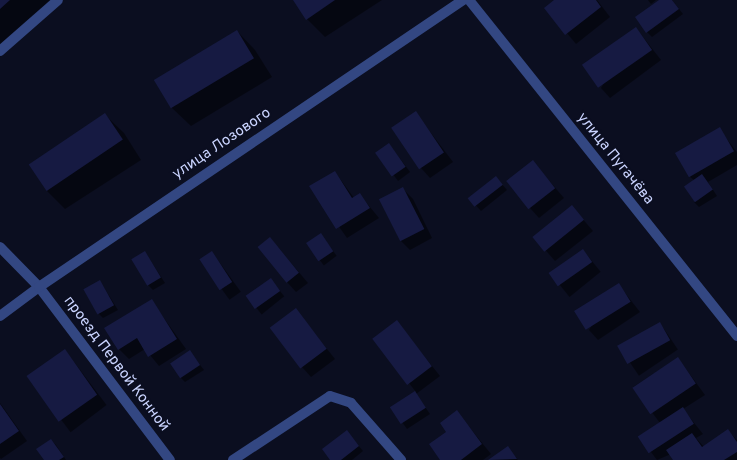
<!DOCTYPE html>
<meta charset="utf-8">
<style>
body{margin:0}
#map{position:relative;width:737px;height:460px;overflow:hidden;background:#0b0e20;font-family:Overpass,sans-serif}
div>[style]{position:absolute}
[style*='--x']{left:calc(var(--x)*1px);top:calc(var(--y)*1px);width:calc(var(--w)*1px);rotate:calc(var(--a)*1deg)}
.shadow>*{inset:0;background:#0007;transform-origin:0 0}
.building>*{inset:0;background:#161a42;transform-origin:0 0}
.service>*{height:10px;margin:-5px;padding:0 5px;transform-origin:5px;border-radius:5px;background:#334782}
.minor>*{height:10px;margin:-5px;padding:0 5px;transform-origin:5px;border-radius:5px;background:#334782}
.tertiary>*{height:10px;margin:-5px;padding:0 5px;transform-origin:5px;border-radius:5px;background:#334782}
span{translate:-50% -50%;white-space:nowrap;text-align:center;line-height:1.15;-webkit-text-stroke:4px #0b0e20;paint-order:stroke}
.street-label{font-size:15px;color:#cad4ff}
</style>
<div id="map">
<div class="shadow">
<i style="clip-path:polygon(0 0,50px 0,0 44px)"></i>
<i style="clip-path:polygon(295px 0,382px 0,325px 37px,307px 19px)"></i>
<i style="clip-path:polygon(556px 0,597px 0,610px 17px,576px 44px,546px 8px)"></i>
<i style="clip-path:polygon(648px 0,656px 0,651px 4px)"></i>
<i style="clip-path:polygon(661px 0,672px 0,683px 14px,652px 37px,647px 32px)"></i>
<i style="clip-path:polygon(636px 28px,661px 60px,610px 98px,601px 88px)"></i>
<i style="clip-path:polygon(237px 31px,255px 50px,272px 77px,191px 126px,172px 108px,156px 81px)"></i>
<i style="clip-path:polygon(415px 112px,453px 162px,430px 178px,421px 168px)"></i>
<i style="clip-path:polygon(105px 115px,124px 133px,141px 160px,65px 209px,47px 191px)"></i>
<i style="clip-path:polygon(719px 129px,737px 152px,737px 165px,708px 182px,717px 196px,699px 207px,694px 202px,694px 180px,690px 177px)"></i>
<i style="left:389px;top:144px;width:35px;height:15px;rotate:53deg"></i>
<i style="clip-path:polygon(533px 162px,564px 198px,539px 218px,530px 208px)"></i>
<i style="clip-path:polygon(335px 172px,354px 198px,360px 195px,379px 218px,347px 238px,311px 187px)"></i>
<i style="clip-path:polygon(500px 182px,507px 190px,481px 211px,470px 199px)"></i>
<i style="clip-path:polygon(403px 189px,413px 199px,432px 238px,410px 250px,400px 240px)"></i>
<i style="clip-path:polygon(581px 217px,593px 231px,555px 261px,534px 237px)"></i>
<i style="left:321px;top:235px;width:26px;height:16px;rotate:53deg"></i>
<i style="clip-path:polygon(270px 238px,308px 283px,296px 292px,287px 282px)"></i>
<i style="left:583px;top:250px;width:28px;height:40px;rotate:51deg"></i>
<i style="clip-path:polygon(145px 252px,165px 283px,153px 290px,148px 285px)"></i>
<i style="left:212px;top:252px;width:49px;height:14px;rotate:54deg"></i>
<i style="left:271px;top:280px;width:21px;height:29px;rotate:51deg"></i>
<i style="clip-path:polygon(100px 281px,118px 310px,103px 318px,98px 313px)"></i>
<i style="clip-path:polygon(618px 284px,640px 312px,598px 340px,589px 330px)"></i>
<i style="clip-path:polygon(151px 300px,186px 349px,159px 366px,145px 349px,129px 359px,119px 349px)"></i>
<i style="clip-path:polygon(296px 310px,335px 359px,311px 377px,302px 367px)"></i>
<i style="clip-path:polygon(397px 322px,440px 376px,416px 394px,430px 414px,407px 429px,392px 408px,416px 392px,374px 339px)"></i>
<i style="left:660px;top:323px;width:32px;height:47px;rotate:56deg"></i>
<i style="left:65px;top:350px;width:69px;height:45px;rotate:53deg"></i>
<i style="clip-path:polygon(190px 352px,204px 370px,185px 382px,180px 377px)"></i>
<i style="clip-path:polygon(678px 358px,705px 395px,683px 409px,703px 434px,696px 438px,704px 447px,728px 431px,737px 440px,737px 460px,675px 460px,671px 454px,657px 460px,639px 436px,660px 423px,633px 387px)"></i>
<i style="clip-path:polygon(0 403px,27px 441px,1px 459px,0 458px)"></i>
<i style="clip-path:polygon(457px 412px,491px 454px,483px 460px,442px 460px)"></i>
<i style="clip-path:polygon(347px 432px,363px 451px,352px 460px,332px 460px)"></i>
<i style="clip-path:polygon(51px 440px,56px 445px,66px 460px,46px 460px)"></i>
<i style="clip-path:polygon(507px 448px,518px 460px,490px 460px)"></i>
</div>
<div class="building">
<i style="clip-path:polygon(0 0,10px 0,0 9px)"></i>
<i style="clip-path:polygon(293px 0,335px 0,306px 20px)"></i>
<i style="clip-path:polygon(554px 0,596px 0,601px 7px,565px 35px,544px 8px)"></i>
<i style="clip-path:polygon(659px 0,672px 0,679px 9px,646px 33px,635px 17px)"></i>
<i style="left:636px;top:27px;width:28px;height:66px;rotate:55deg"></i>
<i style="left:237px;top:30px;width:33px;height:97px;rotate:59deg"></i>
<i style="left:416px;top:111px;width:50px;height:30px;rotate:56deg"></i>
<i style="left:105px;top:113px;width:32px;height:92px;rotate:56deg"></i>
<i style="left:720px;top:127px;width:28px;height:52px;rotate:60deg"></i>
<i style="left:389px;top:143px;width:29px;height:17px;rotate:55deg"></i>
<i style="left:533px;top:160px;width:36px;height:34px;rotate:52deg"></i>
<i style="clip-path:polygon(335px 171px,352px 198px,360px 193px,370px 208px,336px 229px,309px 186px)"></i>
<i style="left:702px;top:174px;width:19px;height:22px;rotate:55deg"></i>
<i style="left:496px;top:176px;width:11px;height:36px;rotate:52deg"></i>
<i style="left:403px;top:187px;width:47px;height:27px;rotate:63deg"></i>
<i style="left:572px;top:205px;width:19px;height:51px;rotate:51deg"></i>
<i style="left:321px;top:233px;width:22px;height:18px;rotate:56deg"></i>
<i style="left:270px;top:237px;width:46px;height:16px;rotate:51deg"></i>
<i style="left:583px;top:249px;width:16px;height:42px;rotate:55deg"></i>
<i style="left:145px;top:251px;width:31px;height:16px;rotate:59deg"></i>
<i style="left:212px;top:251px;width:37px;height:15px;rotate:57deg"></i>
<i style="left:271px;top:278px;width:16px;height:31px;rotate:55deg"></i>
<i style="left:100px;top:280px;width:29px;height:19px;rotate:61deg"></i>
<i style="left:619px;top:283px;width:22px;height:53px;rotate:58deg"></i>
<i style="clip-path:polygon(152px 299px,177px 339px,148px 357px,137px 338px,118px 350px,104px 328px)"></i>
<i style="left:296px;top:308px;width:51px;height:33px;rotate:53deg"></i>
<i style="left:397px;top:320px;width:58px;height:31px;rotate:53deg"></i>
<i style="left:660px;top:322px;width:21px;height:49px;rotate:61deg"></i>
<i style="left:65px;top:349px;width:56px;height:47px;rotate:55deg"></i>
<i style="left:190px;top:350px;width:18px;height:24px;rotate:56deg"></i>
<i style="left:678px;top:357px;width:32px;height:55px;rotate:56deg"></i>
<i style="left:415px;top:391px;width:20px;height:30px;rotate:57deg"></i>
<i style="clip-path:polygon(0 404px,19px 431px,0 444px)"></i>
<i style="left:683px;top:407px;width:20px;height:54px;rotate:57deg"></i>
<i style="clip-path:polygon(457px 410px,482px 444px,461px 460px,440px 460px,429px 444px,446px 432px,440px 423px)"></i>
<i style="clip-path:polygon(728px 429px,737px 442px,737px 452px,724px 460px,673px 460px,666px 450px,692px 433px,702px 447px)"></i>
<i style="clip-path:polygon(347px 430px,359px 446px,341px 460px,330px 460px,322px 449px)"></i>
<i style="clip-path:polygon(51px 439px,64px 457px,59px 460px,44px 460px,36px 449px)"></i>
<i style="clip-path:polygon(508px 446px,517px 459px,488px 460px)"></i>
</div>
<div class="service">
<i style="--x:0;--y:51;--w:77;--a:-41.3"></i>
<i style="--x:0;--y:247;--w:56;--a:45.7"></i>
</div>
<div class="minor">
<i style="--x:469;--y:0;--w:430;--a:51.4"></i>
<i style="--x:39;--y:287;--w:217;--a:52.9"></i>
<i style="--x:233;--y:460;--w:116;--a:-33.4"></i>
<i style="--x:330;--y:396;--w:22;--a:18"></i>
<i style="--x:351;--y:403;--w:76;--a:48.7"></i>
</div>
<div class="tertiary">
<i style="--x:0;--y:316;--w:49;--a:-36.6"></i>
<i style="--x:39;--y:287;--w:512;--a:-34.09"></i>
</div>
<div class="street-label">
<span style="left:222px;top:144px;rotate:-34deg">улица Лозового</span>
<span style="left:615px;top:159px;rotate:51deg">улица Пугачёва</span>
<span style="left:116px;top:364px;rotate:53deg">проезд Первой Конной</span>
</div>
</div>
